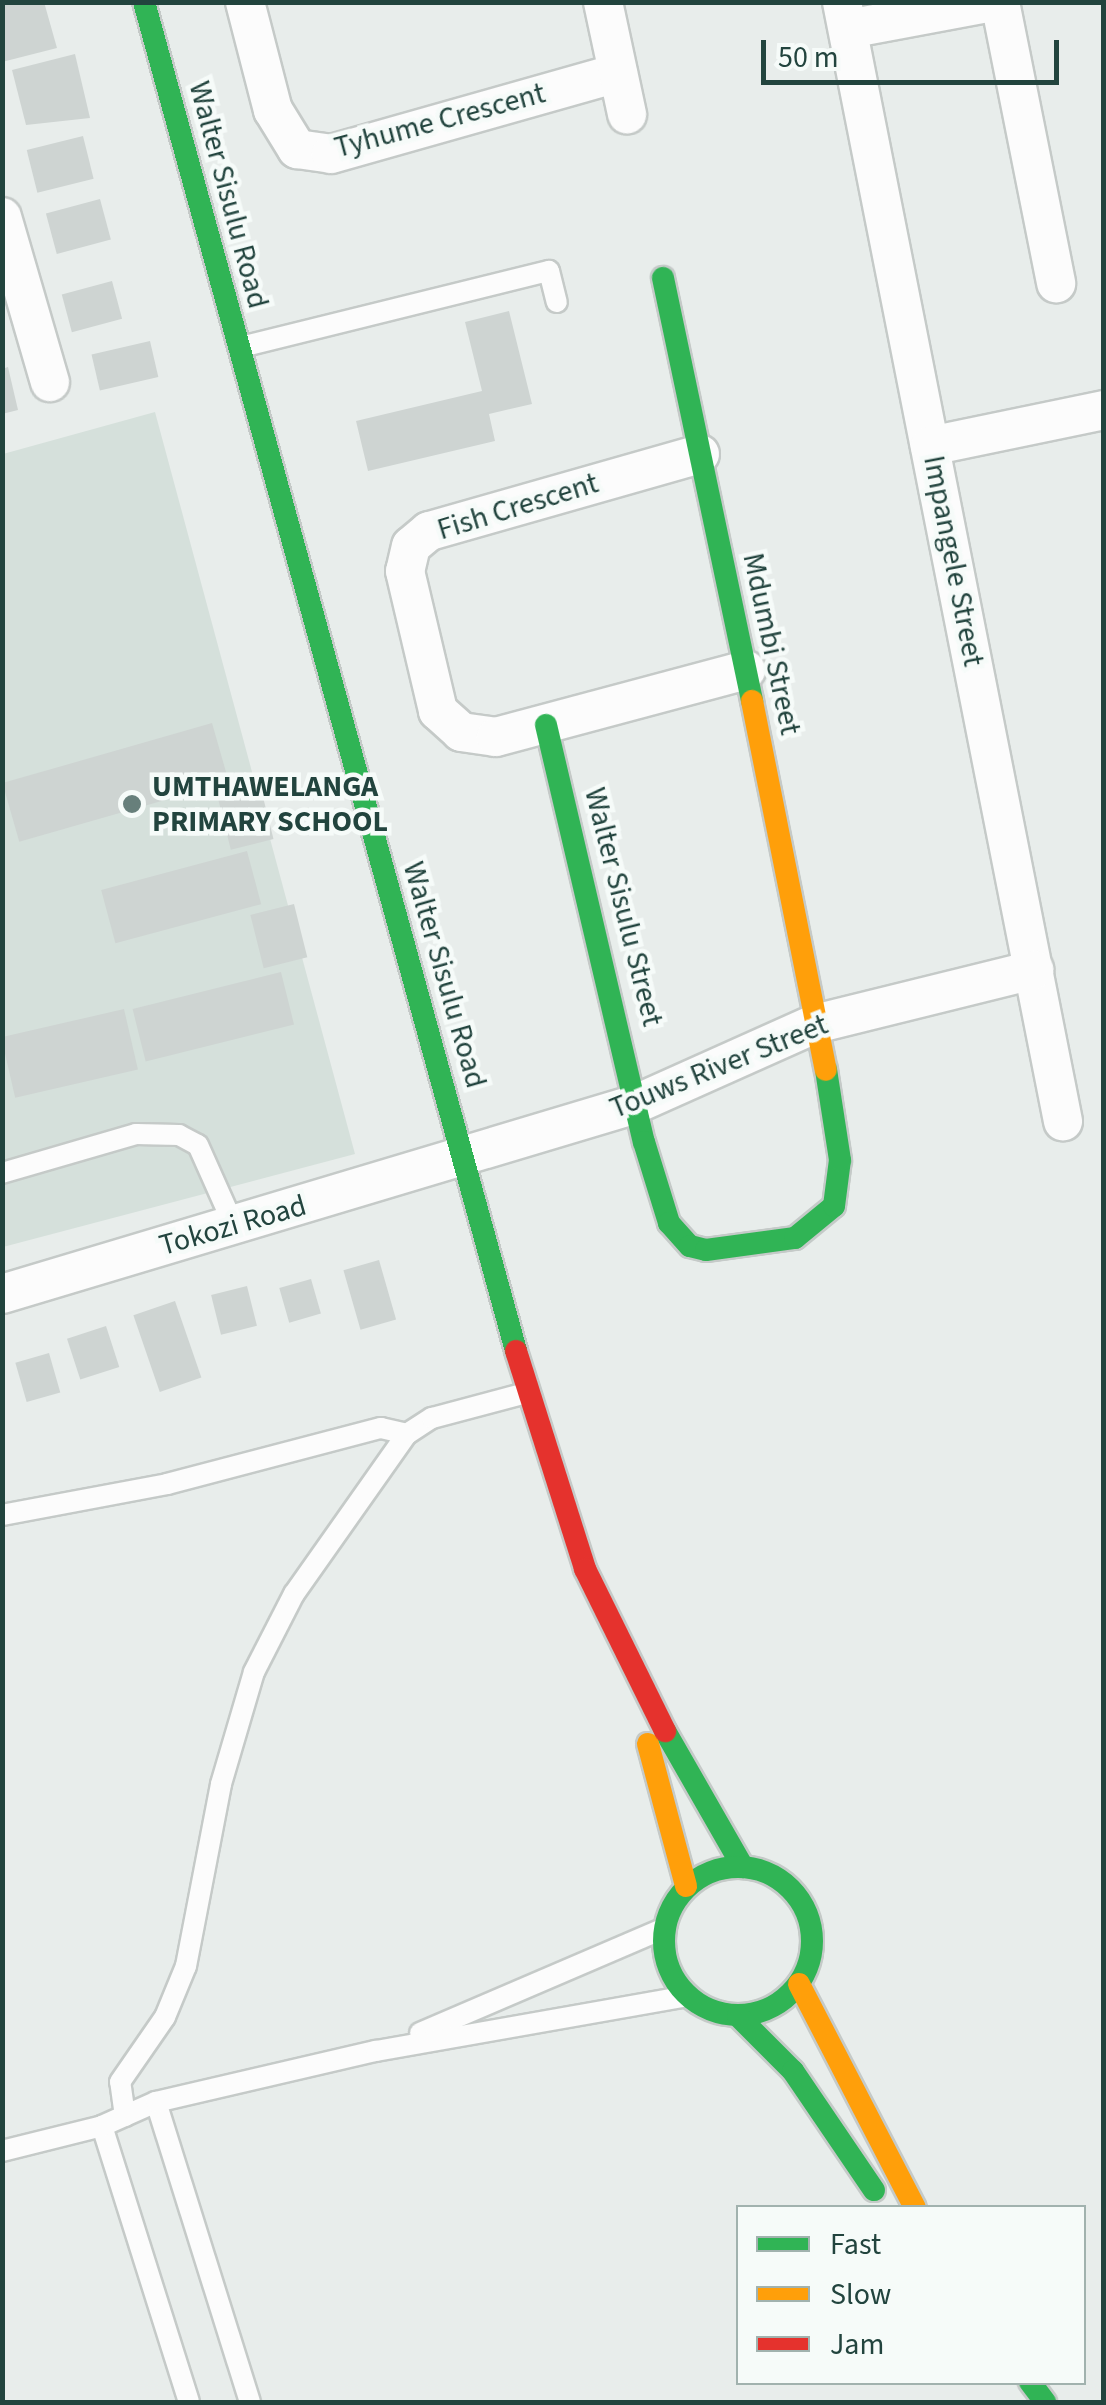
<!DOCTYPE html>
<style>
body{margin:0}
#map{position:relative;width:1106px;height:2405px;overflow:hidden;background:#e8edeb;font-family:"Source Sans 3",sans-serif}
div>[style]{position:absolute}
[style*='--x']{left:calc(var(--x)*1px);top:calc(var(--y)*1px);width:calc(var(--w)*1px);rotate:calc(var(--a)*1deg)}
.built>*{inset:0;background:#d5e0db}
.building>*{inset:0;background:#ced4d2;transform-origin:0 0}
.roads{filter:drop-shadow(2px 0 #c5cac8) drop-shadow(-2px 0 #c5cac8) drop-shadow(0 2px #c5cac8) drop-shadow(0 -2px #c5cac8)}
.lane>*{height:20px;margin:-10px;padding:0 10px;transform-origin:10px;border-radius:10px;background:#fcfcfc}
.street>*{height:38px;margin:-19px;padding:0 19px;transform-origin:19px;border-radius:19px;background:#fcfcfc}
.fast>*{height:22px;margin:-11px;padding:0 11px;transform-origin:11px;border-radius:11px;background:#30b455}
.fast>.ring{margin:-11px;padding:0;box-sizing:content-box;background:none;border:22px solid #30b455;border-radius:50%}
.slow>*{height:22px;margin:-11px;padding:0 11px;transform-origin:11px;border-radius:11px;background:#ff9f0a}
.jam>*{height:22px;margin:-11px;padding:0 11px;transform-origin:11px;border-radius:11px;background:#e5322d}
.dots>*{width:28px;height:28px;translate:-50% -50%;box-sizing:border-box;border:5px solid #f6fbf9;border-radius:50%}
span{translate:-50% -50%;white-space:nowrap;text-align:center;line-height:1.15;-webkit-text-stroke:9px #f6fbf9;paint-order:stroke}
.street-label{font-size:30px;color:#22443e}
.poi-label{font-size:30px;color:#22443e;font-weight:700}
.left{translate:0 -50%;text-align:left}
.frame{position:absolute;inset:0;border:5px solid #22443e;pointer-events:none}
.legend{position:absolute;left:736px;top:2205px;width:350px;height:180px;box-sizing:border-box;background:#f6fbf9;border:2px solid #a1b2ae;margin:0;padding:12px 18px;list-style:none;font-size:30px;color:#22443e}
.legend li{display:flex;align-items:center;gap:20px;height:50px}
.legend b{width:50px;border:2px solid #a1b2ae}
.scale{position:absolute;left:761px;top:40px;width:298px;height:45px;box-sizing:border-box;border:5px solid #22443e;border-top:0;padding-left:12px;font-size:30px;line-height:35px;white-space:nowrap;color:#22443e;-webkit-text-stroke:8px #f6fbf9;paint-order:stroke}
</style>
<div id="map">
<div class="built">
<i style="clip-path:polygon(155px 412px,355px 1154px,3px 1247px,3px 454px)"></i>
</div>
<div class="building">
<i style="clip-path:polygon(5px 2px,44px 2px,57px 48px,2px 62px)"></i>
<i style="clip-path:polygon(75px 54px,90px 118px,26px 125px,12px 70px)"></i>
<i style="left:83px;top:136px;width:44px;height:58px;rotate:76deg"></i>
<i style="left:100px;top:199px;width:42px;height:56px;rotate:75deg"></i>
<i style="left:112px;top:281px;width:39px;height:52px;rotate:75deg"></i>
<i style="clip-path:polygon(509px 311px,532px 404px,489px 414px,495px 441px,368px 471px,356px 421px,482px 391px,465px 322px)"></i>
<i style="left:150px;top:341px;width:37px;height:60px;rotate:77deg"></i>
<i style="clip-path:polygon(8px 367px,18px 410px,2px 414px,2px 369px)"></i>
<i style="left:212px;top:723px;width:61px;height:218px;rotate:74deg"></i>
<i style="left:258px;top:777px;width:64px;height:44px;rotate:76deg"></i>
<i style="left:247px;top:851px;width:55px;height:151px;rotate:75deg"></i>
<i style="left:294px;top:904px;width:55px;height:45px;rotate:76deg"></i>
<i style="left:281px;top:972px;width:54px;height:153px;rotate:76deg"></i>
<i style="left:124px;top:1009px;width:62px;height:126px;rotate:77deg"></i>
<i style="left:379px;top:1260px;width:62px;height:37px;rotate:74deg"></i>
<i style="left:311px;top:1279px;width:36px;height:33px;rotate:74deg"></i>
<i style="left:247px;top:1286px;width:41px;height:37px;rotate:76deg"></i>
<i style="left:175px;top:1301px;width:81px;height:44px;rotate:71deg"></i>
<i style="left:106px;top:1326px;width:43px;height:41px;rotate:72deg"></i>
<i style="left:49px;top:1353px;width:41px;height:35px;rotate:74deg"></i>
</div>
<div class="roads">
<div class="lane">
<i style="--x:241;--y:347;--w:317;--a:-13.9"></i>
<i style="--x:549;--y:271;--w:32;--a:76"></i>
<i style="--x:2;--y:1173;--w:140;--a:-16.2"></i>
<i style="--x:136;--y:1134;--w:43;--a:1.3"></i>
<i style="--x:179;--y:1135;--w:21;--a:28"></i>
<i style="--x:198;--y:1145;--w:89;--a:66"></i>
<i style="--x:2;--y:1515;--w:168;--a:-10.6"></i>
<i style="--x:167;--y:1484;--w:221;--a:-14.7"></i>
<i style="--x:381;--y:1428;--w:27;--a:13"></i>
<i style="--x:420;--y:2033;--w:264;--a:-23.2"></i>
<i style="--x:156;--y:2102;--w:314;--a:72.6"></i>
<i style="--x:125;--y:2116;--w:34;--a:-98"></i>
<i style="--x:120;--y:2082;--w:79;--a:-55.3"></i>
<i style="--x:165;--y:2017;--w:55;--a:-67.6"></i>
<i style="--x:186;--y:1966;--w:185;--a:-79.1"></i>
<i style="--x:221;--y:1784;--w:117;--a:-73.6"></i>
<i style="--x:254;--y:1672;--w:88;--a:-62.9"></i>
<i style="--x:294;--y:1594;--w:196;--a:-54.8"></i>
<i style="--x:407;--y:1434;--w:30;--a:-33"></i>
<i style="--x:432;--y:1418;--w:97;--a:-14.9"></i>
<i style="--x:102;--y:2126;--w:289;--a:72.5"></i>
<i style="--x:2;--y:2151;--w:103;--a:-14"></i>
<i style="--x:102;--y:2126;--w:59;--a:-24"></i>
<i style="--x:156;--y:2102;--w:226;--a:-13.1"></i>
<i style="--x:376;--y:2051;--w:316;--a:-10"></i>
</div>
<div class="street">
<i style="--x:245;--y:2;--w:112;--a:75.5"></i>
<i style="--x:273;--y:110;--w:46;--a:58.4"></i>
<i style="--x:297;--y:149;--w:34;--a:8"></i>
<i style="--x:331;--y:154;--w:298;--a:-15.8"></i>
<i style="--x:603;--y:2;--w:115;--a:77.9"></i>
<i style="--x:842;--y:2;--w:1141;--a:78.83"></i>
<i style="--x:1000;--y:2;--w:287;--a:78.7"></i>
<i style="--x:848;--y:29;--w:147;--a:-10.6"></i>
<i style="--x:2;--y:217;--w:172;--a:73.8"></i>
<i style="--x:930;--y:446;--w:178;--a:-11.7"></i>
<i style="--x:700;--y:454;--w:282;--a:164.1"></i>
<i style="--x:429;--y:531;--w:23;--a:140"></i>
<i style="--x:411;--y:546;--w:26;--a:103"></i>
<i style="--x:405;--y:571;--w:144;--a:76.7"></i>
<i style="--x:438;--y:711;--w:31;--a:42"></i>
<i style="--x:461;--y:732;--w:35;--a:8"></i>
<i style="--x:496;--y:737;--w:259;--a:-15"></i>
<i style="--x:2;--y:1294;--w:662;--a:-16.68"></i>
<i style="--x:636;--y:1104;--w:196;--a:-24.1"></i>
<i style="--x:815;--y:1024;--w:226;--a:-13.9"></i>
</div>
<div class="fast">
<i style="--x:144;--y:2;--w:1399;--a:74.58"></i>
<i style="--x:663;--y:278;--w:432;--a:78.1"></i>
<i style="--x:546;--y:725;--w:428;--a:76.8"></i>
<i style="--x:644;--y:1142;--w:85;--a:72.8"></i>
<i style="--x:669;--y:1223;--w:31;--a:48"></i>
<i style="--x:690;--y:1246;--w:16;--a:14"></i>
<i style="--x:706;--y:1250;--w:90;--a:-7.7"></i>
<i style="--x:795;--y:1238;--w:50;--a:-39.4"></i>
<i style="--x:834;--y:1206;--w:46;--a:-82.6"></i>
<i style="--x:840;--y:1160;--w:91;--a:-98.8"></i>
<i style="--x:665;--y:1731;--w:157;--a:60.2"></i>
<i class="ring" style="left:664px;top:1867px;width:126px;height:126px"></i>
<i style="--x:738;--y:2016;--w:78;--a:45"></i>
<i style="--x:793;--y:2071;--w:144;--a:55.8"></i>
<i style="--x:1030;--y:2382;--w:25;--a:53"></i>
</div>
<div class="slow">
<i style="--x:752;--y:701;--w:376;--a:78.7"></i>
<i style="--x:648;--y:1744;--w:147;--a:75"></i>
<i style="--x:799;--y:1984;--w:252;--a:62.6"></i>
</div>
<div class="jam">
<i style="--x:516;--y:1351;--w:229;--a:72.4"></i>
<i style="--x:585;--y:1569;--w:181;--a:63.7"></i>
</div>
</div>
<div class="dots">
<i style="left:132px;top:804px;background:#677f7b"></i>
</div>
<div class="street-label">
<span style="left:440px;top:121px;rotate:-15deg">Tyhume Crescent</span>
<span style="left:228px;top:195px;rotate:75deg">Walter Sisulu Road</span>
<span style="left:518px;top:507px;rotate:-17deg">Fish Crescent</span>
<span style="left:953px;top:561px;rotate:79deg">Impangele Street</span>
<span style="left:771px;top:644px;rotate:78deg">Mdumbi Street</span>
<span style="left:623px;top:907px;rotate:76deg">Walter Sisulu Street</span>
<span style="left:444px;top:975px;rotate:74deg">Walter Sisulu Road</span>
<span style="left:719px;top:1067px;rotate:-22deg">Touws River Street</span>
<span style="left:233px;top:1226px;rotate:-16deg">Tokozi Road</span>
</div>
<div class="poi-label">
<span class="left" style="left:152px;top:804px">UMTHAWELANGA<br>PRIMARY SCHOOL</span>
</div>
<div class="frame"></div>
<ul class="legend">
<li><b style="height:12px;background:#30b455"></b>Fast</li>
<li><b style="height:12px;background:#ff9f0a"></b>Slow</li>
<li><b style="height:12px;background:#e5322d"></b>Jam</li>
</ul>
<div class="scale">50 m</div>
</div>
